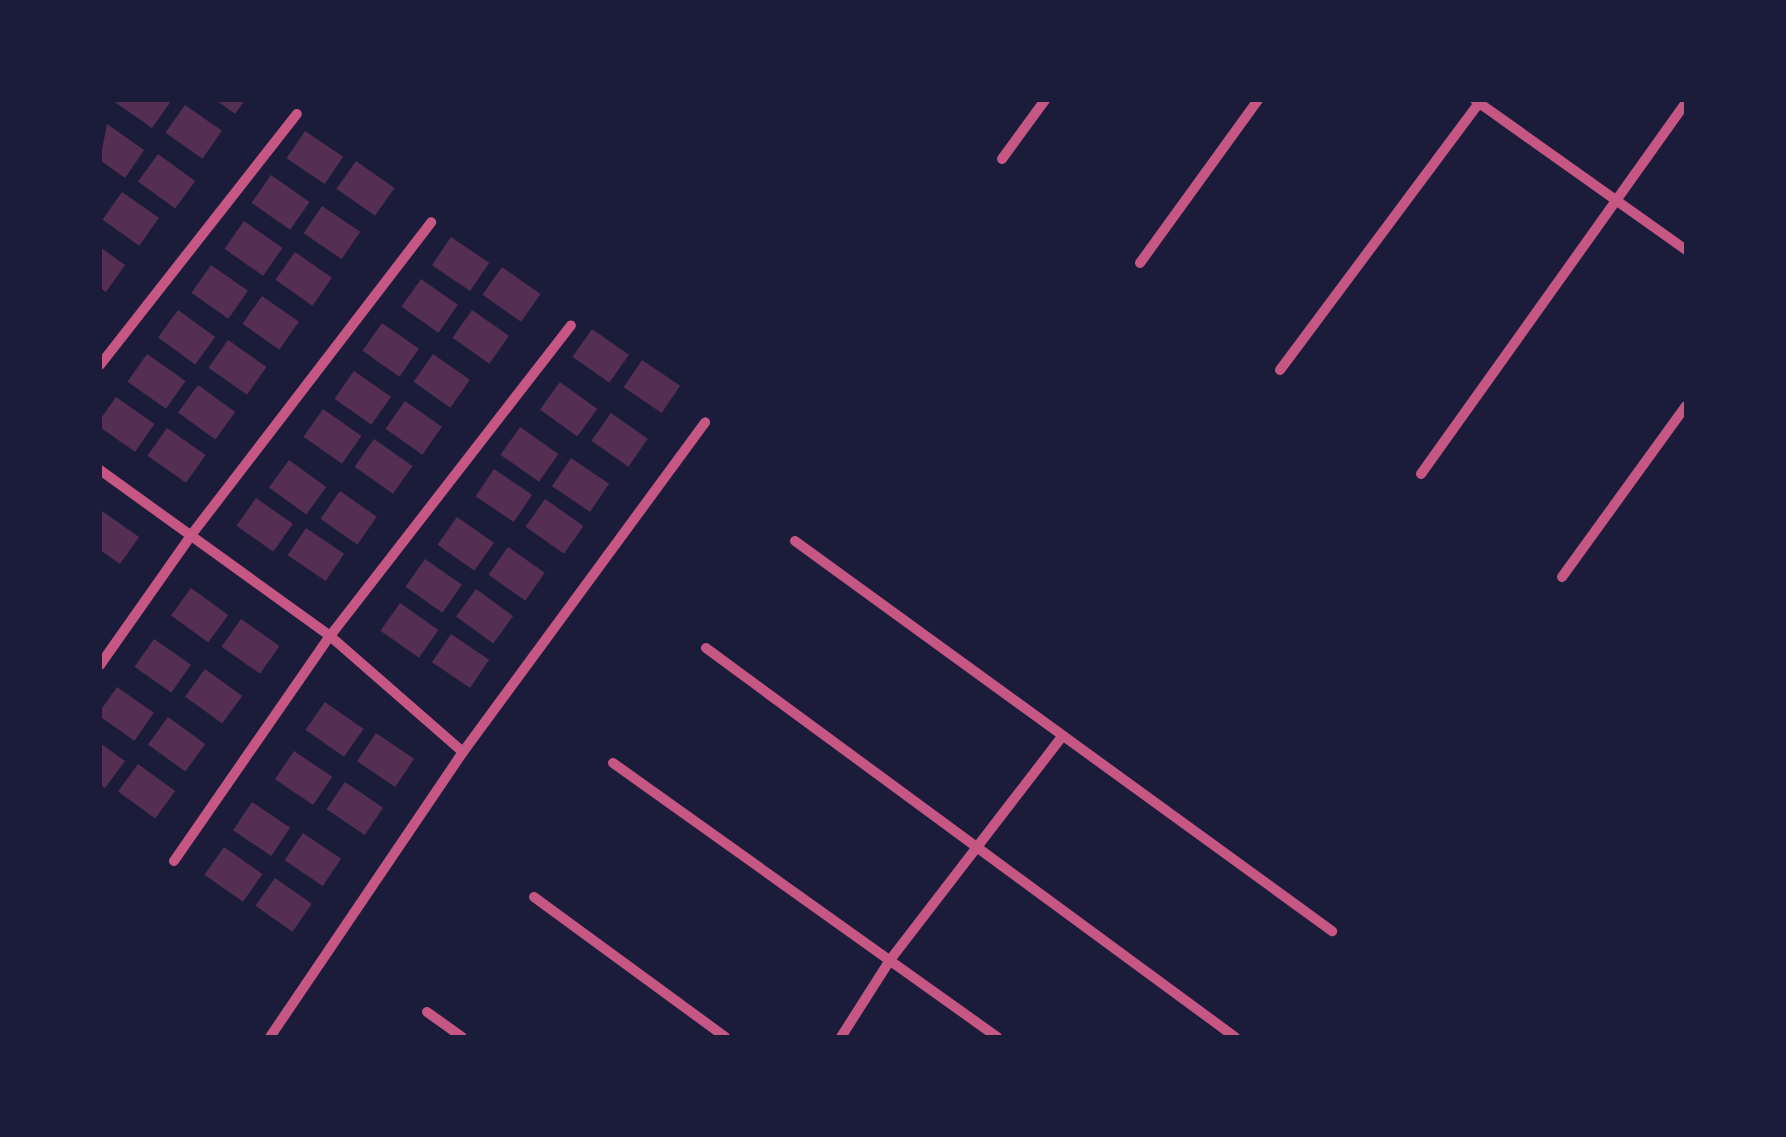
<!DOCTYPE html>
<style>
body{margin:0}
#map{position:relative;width:1786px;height:1137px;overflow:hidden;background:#1b1b3a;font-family:Cabin,sans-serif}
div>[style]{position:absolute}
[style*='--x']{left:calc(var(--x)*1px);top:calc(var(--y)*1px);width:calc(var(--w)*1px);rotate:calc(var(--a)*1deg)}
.building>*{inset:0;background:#542f53;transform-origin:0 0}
.minor>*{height:10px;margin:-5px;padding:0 5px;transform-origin:5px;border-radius:5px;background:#c65784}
span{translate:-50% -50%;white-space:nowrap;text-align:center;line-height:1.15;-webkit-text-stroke:8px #1b1b3a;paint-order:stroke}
.frame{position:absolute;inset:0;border:102px solid #1b1b3a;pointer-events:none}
</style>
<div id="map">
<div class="building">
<i style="clip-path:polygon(112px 100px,172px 100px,152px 128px)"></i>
<i style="clip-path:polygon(216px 100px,245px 100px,235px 114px)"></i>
<i style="left:185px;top:105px;width:45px;height:34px;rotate:35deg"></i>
<i style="clip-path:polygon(107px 124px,144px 150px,125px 178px,100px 160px)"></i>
<i style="left:305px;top:131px;width:46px;height:33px;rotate:34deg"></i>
<i style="left:158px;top:154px;width:46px;height:34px;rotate:36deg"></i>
<i style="left:356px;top:161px;width:47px;height:34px;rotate:35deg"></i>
<i style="left:271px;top:175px;width:47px;height:34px;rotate:35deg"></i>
<i style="left:122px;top:192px;width:45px;height:34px;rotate:35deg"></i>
<i style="left:322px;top:206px;width:46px;height:33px;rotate:34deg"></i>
<i style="left:244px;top:221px;width:47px;height:34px;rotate:35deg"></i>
<i style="left:451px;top:237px;width:46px;height:34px;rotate:34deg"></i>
<i style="clip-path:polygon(100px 247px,125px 265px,106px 292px,100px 288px)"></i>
<i style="left:295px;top:252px;width:45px;height:34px;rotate:35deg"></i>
<i style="left:211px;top:265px;width:45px;height:34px;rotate:35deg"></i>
<i style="left:502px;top:267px;width:47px;height:34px;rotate:35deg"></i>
<i style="left:421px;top:279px;width:45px;height:34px;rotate:35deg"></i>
<i style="left:262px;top:296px;width:45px;height:34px;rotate:35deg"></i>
<i style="left:178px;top:310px;width:46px;height:34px;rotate:36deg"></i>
<i style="left:472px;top:310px;width:45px;height:34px;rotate:35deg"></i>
<i style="left:382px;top:323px;width:45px;height:34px;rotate:35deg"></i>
<i style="left:592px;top:329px;width:45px;height:34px;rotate:35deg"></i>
<i style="left:228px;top:340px;width:47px;height:34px;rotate:35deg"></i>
<i style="left:147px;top:354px;width:47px;height:34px;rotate:35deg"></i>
<i style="left:433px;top:354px;width:45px;height:34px;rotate:35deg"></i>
<i style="left:642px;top:360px;width:46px;height:33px;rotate:34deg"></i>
<i style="left:354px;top:371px;width:45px;height:34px;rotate:35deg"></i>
<i style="left:560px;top:382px;width:46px;height:34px;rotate:36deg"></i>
<i style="left:198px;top:385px;width:46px;height:34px;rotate:36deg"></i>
<i style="left:116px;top:397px;width:47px;height:34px;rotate:35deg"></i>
<i style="left:405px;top:401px;width:45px;height:34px;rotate:35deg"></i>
<i style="left:323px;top:409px;width:47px;height:34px;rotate:35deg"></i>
<i style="left:611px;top:413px;width:45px;height:34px;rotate:35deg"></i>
<i style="left:520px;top:427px;width:47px;height:34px;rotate:35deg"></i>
<i style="left:167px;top:428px;width:47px;height:34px;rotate:35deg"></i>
<i style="left:374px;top:439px;width:47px;height:34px;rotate:35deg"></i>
<i style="left:571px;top:458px;width:46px;height:34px;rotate:34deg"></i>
<i style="left:289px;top:460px;width:46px;height:34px;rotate:36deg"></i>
<i style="left:494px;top:469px;width:46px;height:33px;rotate:34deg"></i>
<i style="left:340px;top:491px;width:45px;height:34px;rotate:35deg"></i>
<i style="left:256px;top:498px;width:45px;height:34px;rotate:35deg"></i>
<i style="left:545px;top:499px;width:47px;height:34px;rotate:35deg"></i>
<i style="clip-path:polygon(102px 511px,139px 537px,120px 564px,100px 550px)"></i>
<i style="left:457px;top:517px;width:45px;height:34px;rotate:35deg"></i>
<i style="left:306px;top:528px;width:46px;height:33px;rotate:34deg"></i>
<i style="left:508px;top:547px;width:45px;height:34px;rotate:35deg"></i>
<i style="left:425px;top:559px;width:45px;height:34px;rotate:35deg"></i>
<i style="left:191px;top:588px;width:46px;height:34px;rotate:36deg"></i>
<i style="left:476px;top:589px;width:46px;height:34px;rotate:36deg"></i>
<i style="left:400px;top:603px;width:47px;height:34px;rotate:35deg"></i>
<i style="left:241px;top:619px;width:47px;height:34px;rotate:35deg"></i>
<i style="left:451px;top:634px;width:46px;height:34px;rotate:34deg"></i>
<i style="left:154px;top:639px;width:45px;height:34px;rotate:35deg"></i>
<i style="left:205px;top:669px;width:46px;height:34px;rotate:36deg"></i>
<i style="left:117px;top:687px;width:45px;height:34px;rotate:35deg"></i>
<i style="left:325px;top:702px;width:47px;height:34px;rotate:35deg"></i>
<i style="left:168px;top:717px;width:46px;height:34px;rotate:36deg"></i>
<i style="left:376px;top:733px;width:46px;height:34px;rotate:34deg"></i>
<i style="clip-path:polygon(100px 743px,125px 761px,105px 788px,100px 785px)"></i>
<i style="left:294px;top:751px;width:46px;height:34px;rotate:34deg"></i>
<i style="left:138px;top:764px;width:46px;height:34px;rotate:36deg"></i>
<i style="left:345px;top:782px;width:46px;height:33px;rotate:34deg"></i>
<i style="left:252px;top:802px;width:46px;height:34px;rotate:34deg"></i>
<i style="left:303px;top:833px;width:46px;height:33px;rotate:34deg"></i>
<i style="left:224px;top:847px;width:47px;height:34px;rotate:35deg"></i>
<i style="left:275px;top:878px;width:45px;height:34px;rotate:35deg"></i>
</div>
<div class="minor">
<i style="--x:1475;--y:100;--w:259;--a:35.4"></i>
<i style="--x:1002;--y:159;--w:73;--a:-53.9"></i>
<i style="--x:1140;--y:263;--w:201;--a:-54.1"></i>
<i style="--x:100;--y:365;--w:319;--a:-51.9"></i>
<i style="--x:1280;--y:370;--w:337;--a:-53.3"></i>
<i style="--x:100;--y:470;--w:284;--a:35.8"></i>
<i style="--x:330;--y:636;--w:176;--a:41.1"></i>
<i style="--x:1421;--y:474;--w:457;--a:-54.5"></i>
<i style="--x:795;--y:541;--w:664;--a:35.99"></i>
<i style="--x:1562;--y:577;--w:211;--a:-54.1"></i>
<i style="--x:706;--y:648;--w:657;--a:36.33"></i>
<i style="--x:100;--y:665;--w:160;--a:-54.9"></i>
<i style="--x:192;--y:534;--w:393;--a:-52.5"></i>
<i style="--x:613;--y:763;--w:472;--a:35.5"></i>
<i style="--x:174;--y:861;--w:274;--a:-55.3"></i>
<i style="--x:330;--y:636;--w:393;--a:-52.2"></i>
<i style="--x:534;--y:897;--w:237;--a:36.2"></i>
<i style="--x:427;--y:1012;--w:43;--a:35.5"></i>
<i style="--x:270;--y:1037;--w:344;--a:-55.9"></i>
<i style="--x:463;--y:752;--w:409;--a:-53.7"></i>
<i style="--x:841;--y:1037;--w:91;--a:-57.5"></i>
<i style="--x:890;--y:960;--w:280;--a:-52.4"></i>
</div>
<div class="frame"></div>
</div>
